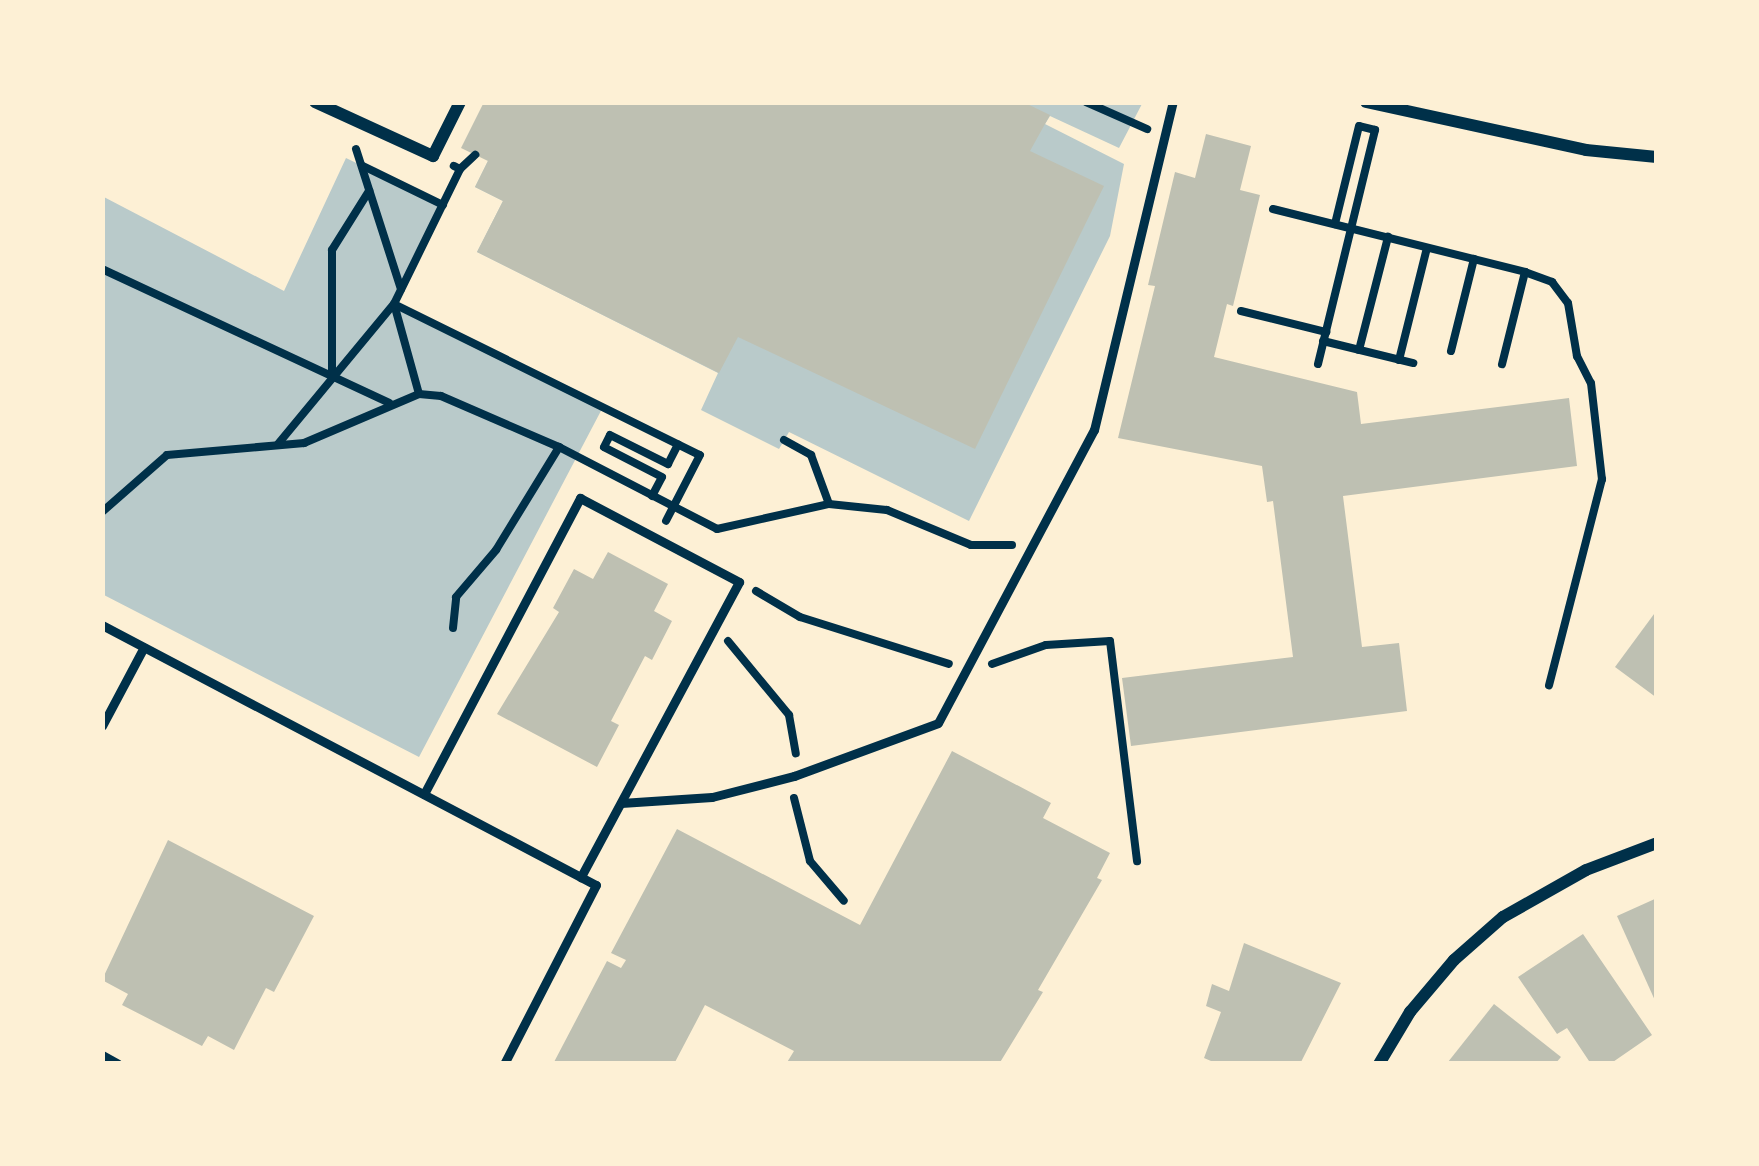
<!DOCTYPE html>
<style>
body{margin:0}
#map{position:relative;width:1759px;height:1166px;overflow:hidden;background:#fdf0d5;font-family:"Fira Sans",sans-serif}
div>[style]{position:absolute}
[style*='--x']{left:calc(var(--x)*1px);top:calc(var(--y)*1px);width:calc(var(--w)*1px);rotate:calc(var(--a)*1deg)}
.green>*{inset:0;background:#b9caca}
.building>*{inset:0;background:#bec0b2}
.path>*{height:8px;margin:-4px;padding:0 4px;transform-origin:4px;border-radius:4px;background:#003049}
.service>*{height:9px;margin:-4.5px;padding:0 4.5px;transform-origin:4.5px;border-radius:4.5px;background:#003049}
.minor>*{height:12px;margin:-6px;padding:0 6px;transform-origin:6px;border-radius:6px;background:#003049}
span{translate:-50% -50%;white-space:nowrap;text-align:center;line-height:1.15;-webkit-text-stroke:10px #fdf0d5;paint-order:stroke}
.frame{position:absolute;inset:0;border:105px solid #fdf0d5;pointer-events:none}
</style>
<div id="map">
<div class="green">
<i style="clip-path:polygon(517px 102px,1143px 102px,1119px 148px,1050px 116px,1045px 124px,1124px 164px,1110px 236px,969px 521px,789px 432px,779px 449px,701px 410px,718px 373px,477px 252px,503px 201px,475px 187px)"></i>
<i style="clip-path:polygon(346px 158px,443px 205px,395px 303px,603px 407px,419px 757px,102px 594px,102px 196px,284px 291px)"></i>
</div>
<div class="building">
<i style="clip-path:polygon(484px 102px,1023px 102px,1050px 115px,1030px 151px,1104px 186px,975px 449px,738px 337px,719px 373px,477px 252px,503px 201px,475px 187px,488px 161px,461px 148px)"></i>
<i style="clip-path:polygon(1206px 134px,1251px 146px,1240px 190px,1260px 195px,1233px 306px,1227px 304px,1214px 357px,1357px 392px,1361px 424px,1569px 398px,1577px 466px,1343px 496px,1362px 647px,1399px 643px,1407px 711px,1131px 746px,1122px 678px,1293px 657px,1273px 501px,1267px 502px,1262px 466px,1118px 438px,1155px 286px,1148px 285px,1175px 172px,1195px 178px)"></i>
<i style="clip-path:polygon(608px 552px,668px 584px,654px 611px,672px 621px,652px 660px,645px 656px,611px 721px,619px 725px,597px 767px,497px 714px,559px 612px,553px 608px,574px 569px,593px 579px)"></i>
<i style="clip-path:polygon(1657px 610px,1657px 698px,1615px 667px)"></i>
<i style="clip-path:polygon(952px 751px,1051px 803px,1043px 818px,1110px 853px,1097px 878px,1102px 880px,1038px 990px,1043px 992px,999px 1064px,786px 1064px,794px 1051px,705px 1005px,674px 1064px,553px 1064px,607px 961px,621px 968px,626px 960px,611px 953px,677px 829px,860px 925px)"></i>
<i style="clip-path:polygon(168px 840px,314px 916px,274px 992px,266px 988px,234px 1050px,208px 1036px,202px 1046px,122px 1005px,128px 994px,102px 980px)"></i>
<i style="clip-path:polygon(1657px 898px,1657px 1005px,1617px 916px)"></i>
<i style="clip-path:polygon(1583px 934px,1652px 1035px,1610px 1064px,1591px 1064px,1567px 1028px,1557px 1034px,1518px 977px)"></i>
<i style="clip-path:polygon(1244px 943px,1341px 983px,1300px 1064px,1218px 1064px,1204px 1058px,1221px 1012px,1206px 1006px,1212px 984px,1229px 991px)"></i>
<i style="clip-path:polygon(1494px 1004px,1561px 1057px,1555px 1064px,1448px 1062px)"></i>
</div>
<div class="path">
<i style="--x:1086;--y:102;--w:67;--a:23.9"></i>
<i style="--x:356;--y:149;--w:147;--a:72.2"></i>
<i style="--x:363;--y:166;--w:89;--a:26"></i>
<i style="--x:460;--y:169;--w:21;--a:-43"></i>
<i style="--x:1273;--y:209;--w:260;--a:14"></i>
<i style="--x:1525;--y:272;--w:95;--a:104"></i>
<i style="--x:102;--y:269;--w:317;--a:25"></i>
<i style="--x:1525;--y:272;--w:29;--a:20"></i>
<i style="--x:1552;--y:282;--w:26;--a:53"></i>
<i style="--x:1568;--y:303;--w:54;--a:80.4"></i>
<i style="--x:1577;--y:356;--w:30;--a:63"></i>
<i style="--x:1591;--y:383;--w:97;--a:83.5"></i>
<i style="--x:1602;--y:479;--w:213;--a:104.4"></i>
<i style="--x:1241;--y:311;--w:88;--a:13.9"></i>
<i style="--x:1323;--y:341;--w:93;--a:13.7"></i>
<i style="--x:1359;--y:350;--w:117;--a:-75.6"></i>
<i style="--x:1451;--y:351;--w:95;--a:-76"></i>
<i style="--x:1399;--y:360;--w:115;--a:-76"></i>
<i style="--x:1318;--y:364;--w:241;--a:-76.3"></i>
<i style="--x:1375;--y:130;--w:16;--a:-166"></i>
<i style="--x:1359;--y:126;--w:101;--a:103.8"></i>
<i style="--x:332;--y:371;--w:121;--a:-90"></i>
<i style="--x:332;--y:250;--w:70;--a:-57.9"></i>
<i style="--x:419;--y:394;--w:93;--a:-105.5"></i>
<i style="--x:394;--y:304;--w:150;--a:-63.9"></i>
<i style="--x:460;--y:169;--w:7;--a:-153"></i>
<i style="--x:784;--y:440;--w:31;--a:29"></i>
<i style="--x:811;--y:455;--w:52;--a:69.8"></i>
<i style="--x:278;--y:444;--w:182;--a:-50.4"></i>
<i style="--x:394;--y:304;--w:341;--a:26.3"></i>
<i style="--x:700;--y:455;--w:74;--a:117.3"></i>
<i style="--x:652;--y:496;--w:21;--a:-62"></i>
<i style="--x:662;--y:477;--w:65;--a:-152.7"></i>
<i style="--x:604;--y:447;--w:13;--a:-63"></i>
<i style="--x:610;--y:435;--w:65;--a:26.6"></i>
<i style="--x:668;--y:464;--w:22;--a:-63"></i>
<i style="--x:102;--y:512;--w:86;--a:-41.2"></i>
<i style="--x:167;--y:455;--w:138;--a:-5"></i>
<i style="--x:304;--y:443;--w:125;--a:-23.1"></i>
<i style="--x:419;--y:394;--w:22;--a:5"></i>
<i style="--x:441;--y:396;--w:129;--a:23.4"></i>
<i style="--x:559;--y:447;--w:178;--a:27.4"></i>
<i style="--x:717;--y:529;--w:115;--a:-12.6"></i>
<i style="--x:829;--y:504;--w:58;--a:5.9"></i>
<i style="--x:887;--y:510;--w:91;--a:22.6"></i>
<i style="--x:971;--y:545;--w:41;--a:0"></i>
<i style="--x:756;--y:591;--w:51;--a:30.6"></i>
<i style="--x:800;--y:617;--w:156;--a:17.5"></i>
<i style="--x:453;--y:628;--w:31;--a:-84"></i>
<i style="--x:456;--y:597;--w:62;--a:-49.6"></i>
<i style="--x:496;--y:550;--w:121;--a:-58.5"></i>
<i style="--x:728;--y:641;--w:96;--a:50.5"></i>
<i style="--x:789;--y:715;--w:39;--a:80"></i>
<i style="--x:992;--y:664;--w:57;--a:-19.4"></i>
<i style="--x:1046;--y:645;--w:64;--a:-3.6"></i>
<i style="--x:1110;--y:641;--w:222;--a:83"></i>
<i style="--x:794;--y:798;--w:65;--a:75.7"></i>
<i style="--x:810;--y:861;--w:52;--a:49.6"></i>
</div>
<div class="service">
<i style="--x:102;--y:625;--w:558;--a:27.76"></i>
<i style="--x:596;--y:885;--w:201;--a:117.2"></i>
<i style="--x:102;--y:726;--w:89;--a:-62"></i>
<i style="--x:424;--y:794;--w:335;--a:-62.2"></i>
<i style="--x:580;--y:498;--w:180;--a:27.8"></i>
<i style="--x:739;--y:582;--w:335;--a:118.2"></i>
<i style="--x:621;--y:803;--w:91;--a:-3.8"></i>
<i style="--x:712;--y:797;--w:85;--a:-14.4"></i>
<i style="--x:794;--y:776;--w:153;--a:-20.2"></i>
<i style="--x:938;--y:723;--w:332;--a:-62"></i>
<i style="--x:1094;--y:430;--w:337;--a:-76.5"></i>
<i style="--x:102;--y:1055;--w:18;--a:29"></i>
</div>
<div class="minor">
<i style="--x:315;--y:102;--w:130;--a:24.6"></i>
<i style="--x:433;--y:156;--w:60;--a:-63.4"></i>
<i style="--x:1366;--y:102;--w:225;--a:12.3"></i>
<i style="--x:1586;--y:150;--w:71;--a:5.6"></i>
<i style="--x:1379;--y:1064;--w:61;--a:-59.2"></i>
<i style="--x:1410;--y:1012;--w:68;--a:-49.8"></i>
<i style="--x:1454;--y:960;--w:65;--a:-41.3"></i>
<i style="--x:1503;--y:917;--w:95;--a:-29.5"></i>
<i style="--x:1586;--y:870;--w:76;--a:-20.8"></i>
</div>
<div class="frame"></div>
</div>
